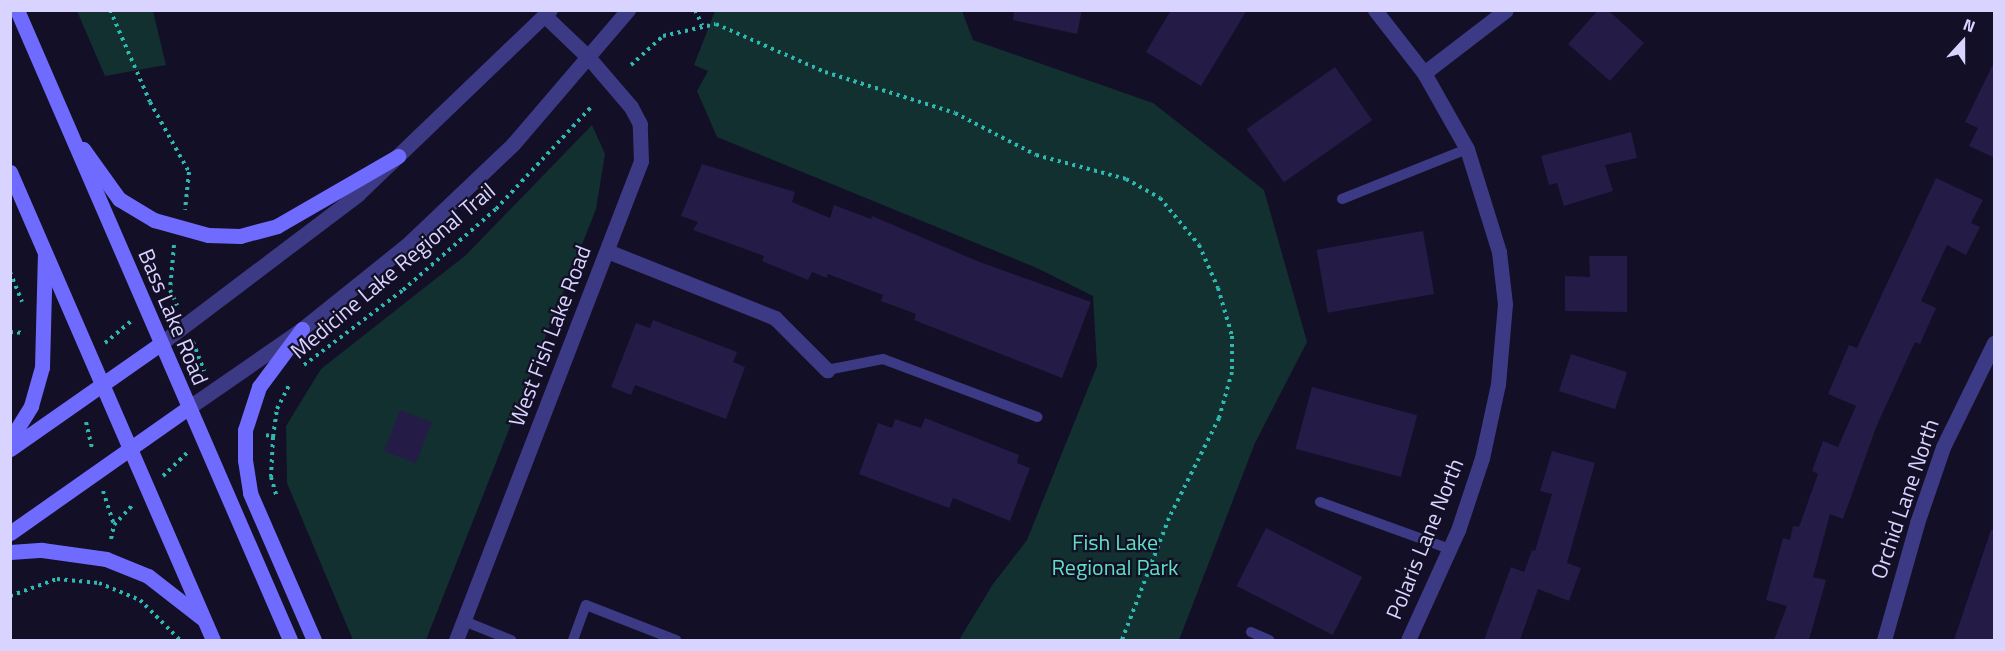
<!DOCTYPE html>
<style>
body{margin:0}
#map{position:relative;width:2005px;height:651px;overflow:hidden;background:#130f26;font-family:"Titillium Web",sans-serif}
div>[style]{position:absolute}
[style*='--x']{left:calc(var(--x)*1px);top:calc(var(--y)*1px);width:calc(var(--w)*1px);rotate:calc(var(--a)*1deg)}
.green>*{inset:0;background:#12302f}
.building>*{inset:0;background:#241b47;transform-origin:0 0}
.path>*{height:4px;margin-top:-2px;transform-origin:0;background:repeating-linear-gradient(90deg,#2fb8b0 0 3px,transparent 0 7.5px)}
.service>*{height:10px;margin:-5px;padding:0 5px;transform-origin:5px;border-radius:5px;background:#3d3a85}
.minor>*{height:15px;margin:-7.5px;padding:0 7.5px;transform-origin:7.5px;border-radius:7.5px;background:#3d3a85}
.tertiary>*{height:15px;margin:-7.5px;padding:0 7.5px;transform-origin:7.5px;border-radius:7.5px;background:#3d3a85}
.secondary>*{height:15px;margin:-7.5px;padding:0 7.5px;transform-origin:7.5px;border-radius:7.5px;background:#6f6bff}
span{translate:-50% -50%;white-space:nowrap;text-align:center;line-height:1.15;-webkit-text-stroke:4.5px #130f26;paint-order:stroke}
.street-label{font-size:22px;color:#d9d4ff}
.park-label{font-size:22px;color:#5fe0c0}
.frame{position:absolute;inset:0;border:12px solid #d9d4ff;pointer-events:none}
.north{position:absolute;left:1933px;top:12px;width:60px;height:60px;-webkit-text-stroke:4px #130f26;paint-order:stroke;rotate:21deg;font-size:16px;font-weight:700;line-height:24px;text-align:center;color:#d9d4ff}
.north::after{content:'';display:block;margin:auto;width:21px;height:27px;background:#d9d4ff;clip-path:polygon(50% 0,100% 100%,50% 72%,0 100%)}
</style>
<div id="map">
<div class="green">
<i style="clip-path:polygon(77px 11px,153px 11px,166px 65px,105px 76px)"></i>
<i style="clip-path:polygon(715px 11px,962px 11px,973px 40px,1153px 103px,1264px 190px,1307px 342px,1255px 443px,1179px 640px,959px 640px,993px 584px,1027px 540px,1097px 366px,1093px 296px,1037px 268px,717px 137px,697px 91px,708px 71px,694px 65px)"></i>
<i style="clip-path:polygon(592px 125px,605px 154px,596px 209px,426px 640px,353px 640px,287px 483px,286px 426px,321px 369px,466px 255px)"></i>
</div>
<div class="building">
<i style="clip-path:polygon(1014px 10px,1082px 10px,1077px 34px,1013px 20px)"></i>
<i style="clip-path:polygon(1171px 10px,1247px 10px,1201px 86px,1146px 52px)"></i>
<i style="clip-path:polygon(1598px 10px,1608px 10px,1644px 43px,1610px 81px,1568px 44px)"></i>
<i style="clip-path:polygon(1995px 60px,1995px 158px,1969px 146px,1978px 128px,1965px 122px)"></i>
<i style="left:1335px;top:67px;width:65px;height:108px;rotate:55deg"></i>
<i style="clip-path:polygon(1631px 132px,1637px 158px,1605px 165px,1613px 191px,1564px 206px,1557px 183px,1549px 185px,1541px 156px)"></i>
<i style="clip-path:polygon(702px 164px,795px 192px,792px 202px,830px 218px,834px 205px,871px 219px,872px 216px,977px 261px,1091px 302px,1062px 378px,914px 320px,916px 314px,881px 301px,883px 295px,828px 274px,827px 278px,812px 272px,808px 280px,762px 261px,764px 256px,693px 230px,698px 222px,681px 216px)"></i>
<i style="clip-path:polygon(1936px 178px,1983px 200px,1971px 223px,1980px 227px,1966px 255px,1947px 245px,1921px 301px,1936px 308px,1920px 344px,1915px 342px,1877px 425px,1843px 519px,1830px 514px,1813px 577px,1826px 580px,1809px 640px,1774px 640px,1787px 606px,1766px 600px,1783px 538px,1790px 540px,1793px 526px,1799px 527px,1818px 474px,1812px 471px,1823px 441px,1838px 447px,1856px 406px,1828px 394px,1849px 345px,1857px 348px)"></i>
<i style="left:1423px;top:231px;width:64px;height:108px;rotate:80deg"></i>
<i style="clip-path:polygon(1589px 256px,1627px 256px,1627px 312px,1565px 311px,1565px 276px,1590px 277px)"></i>
<i style="clip-path:polygon(653px 320px,737px 352px,733px 362px,745px 367px,726px 419px,635px 385px,631px 395px,611px 387px,636px 323px,650px 328px)"></i>
<i style="left:1571px;top:354px;width:59px;height:39px;rotate:18deg"></i>
<i style="left:1312px;top:387px;width:109px;height:64px;rotate:15deg"></i>
<i style="left:400px;top:410px;width:34px;height:44px;rotate:21deg"></i>
<i style="clip-path:polygon(925px 418px,1019px 455px,1017px 463px,1030px 468px,1010px 521px,953px 498px,949px 508px,859px 474px,878px 423px,892px 428px,895px 419px,921px 428px)"></i>
<i style="clip-path:polygon(1552px 451px,1595px 463px,1567px 563px,1581px 568px,1569px 601px,1538px 589px,1520px 640px,1484px 640px,1511px 567px,1524px 572px,1532px 550px,1535px 551px,1552px 494px,1540px 491px)"></i>
<i style="left:1266px;top:528px;width:108px;height:65px;rotate:27deg"></i>
<i style="clip-path:polygon(1991px 530px,1995px 530px,1995px 640px,1954px 640px)"></i>
</div>
<div class="path">
<i style="--x:110;--y:10;--w:100;--a:66.5"></i>
<i style="--x:150;--y:102;--w:80;--a:60.9"></i>
<i style="--x:189;--y:172;--w:38;--a:96"></i>
<i style="--x:695;--y:10;--w:17;--a:65"></i>
<i style="--x:631;--y:65;--w:43;--a:-42.2"></i>
<i style="--x:663;--y:36;--w:54;--a:-12.8"></i>
<i style="--x:716;--y:24;--w:119;--a:23.8"></i>
<i style="--x:825;--y:72;--w:136;--a:17.5"></i>
<i style="--x:955;--y:113;--w:91;--a:27.4"></i>
<i style="--x:1036;--y:155;--w:93;--a:14.9"></i>
<i style="--x:1126;--y:179;--w:39;--a:29"></i>
<i style="--x:1160;--y:198;--w:61;--a:50.3"></i>
<i style="--x:1199;--y:245;--w:47;--a:66.2"></i>
<i style="--x:1218;--y:288;--w:50;--a:73.7"></i>
<i style="--x:1232;--y:336;--w:36;--a:90"></i>
<i style="--x:1232;--y:372;--w:48;--a:105.8"></i>
<i style="--x:1219;--y:418;--w:112;--a:116.6"></i>
<i style="--x:1169;--y:518;--w:131;--a:111.1"></i>
<i style="--x:174;--y:245;--w:45;--a:95.1"></i>
<i style="--x:170;--y:290;--w:17;--a:65"></i>
<i style="--x:10;--y:272;--w:32;--a:68"></i>
<i style="--x:10;--y:332;--w:15;--a:4"></i>
<i style="--x:193;--y:342;--w:31;--a:69"></i>
<i style="--x:105;--y:343;--w:34;--a:-40"></i>
<i style="--x:304;--y:365;--w:124;--a:-37.1"></i>
<i style="--x:403;--y:290;--w:123;--a:-41.1"></i>
<i style="--x:496;--y:209;--w:139;--a:-47"></i>
<i style="--x:86;--y:422;--w:28;--a:77"></i>
<i style="--x:266;--y:435;--w:7;--a:16"></i>
<i style="--x:273;--y:437;--w:28;--a:-82"></i>
<i style="--x:277;--y:409;--w:29;--a:-63"></i>
<i style="--x:273;--y:437;--w:40;--a:92.9"></i>
<i style="--x:271;--y:477;--w:22;--a:74"></i>
<i style="--x:163;--y:476;--w:35;--a:-44"></i>
<i style="--x:103;--y:491;--w:36;--a:72"></i>
<i style="--x:111;--y:539;--w:14;--a:-78"></i>
<i style="--x:114;--y:525;--w:26;--a:-47"></i>
<i style="--x:10;--y:596;--w:50;--a:-19.9"></i>
<i style="--x:57;--y:579;--w:42;--a:5.4"></i>
<i style="--x:99;--y:583;--w:44;--a:22.5"></i>
<i style="--x:140;--y:600;--w:57;--a:45"></i>
</div>
<div class="service">
<i style="--x:1342;--y:199;--w:135;--a:-21.8"></i>
<i style="--x:827;--y:370;--w:57;--a:-11.1"></i>
<i style="--x:883;--y:359;--w:165;--a:20.6"></i>
<i style="--x:1320;--y:502;--w:138;--a:19.9"></i>
<i style="--x:464;--y:621;--w:51;--a:22"></i>
<i style="--x:1251;--y:632;--w:20;--a:24"></i>
<i style="--x:573;--y:640;--w:37;--a:-70"></i>
<i style="--x:586;--y:605;--w:97;--a:21.3"></i>
</div>
<div class="minor">
<i style="--x:1375;--y:10;--w:80;--a:52.1"></i>
<i style="--x:1424;--y:73;--w:87;--a:60.5"></i>
<i style="--x:1467;--y:149;--w:108;--a:72.7"></i>
<i style="--x:1499;--y:252;--w:52;--a:83.4"></i>
<i style="--x:1505;--y:304;--w:80;--a:95"></i>
<i style="--x:1498;--y:384;--w:76;--a:102.2"></i>
<i style="--x:1482;--y:458;--w:76;--a:108.4"></i>
<i style="--x:1458;--y:530;--w:121;--a:114.4"></i>
<i style="--x:1424;--y:73;--w:103;--a:-37.5"></i>
<i style="--x:607;--y:251;--w:181;--a:21.7"></i>
<i style="--x:775;--y:318;--w:74;--a:45"></i>
<i style="--x:456;--y:640;--w:513;--a:-68.88"></i>
<i style="--x:641;--y:161;--w:37;--a:-92"></i>
<i style="--x:640;--y:124;--w:19;--a:-118"></i>
<i style="--x:631;--y:107;--w:65;--a:-130.6"></i>
<i style="--x:589;--y:58;--w:61;--a:-136.3"></i>
<i style="--x:1884;--y:640;--w:122;--a:-74.2"></i>
<i style="--x:1917;--y:523;--w:80;--a:-71.1"></i>
<i style="--x:1943;--y:447;--w:116;--a:-63.9"></i>
</div>
<div class="tertiary">
<i style="--x:160;--y:344;--w:248;--a:-37.1"></i>
<i style="--x:358;--y:194;--w:266;--a:-43.8"></i>
<i style="--x:188;--y:408;--w:139;--a:-34.7"></i>
<i style="--x:302;--y:329;--w:134;--a:-38.7"></i>
<i style="--x:407;--y:245;--w:146;--a:-43.6"></i>
<i style="--x:513;--y:144;--w:177;--a:-49.4"></i>
</div>
<div class="secondary">
<i style="--x:17;--y:10;--w:687;--a:66.57"></i>
<i style="--x:83;--y:149;--w:62;--a:54.2"></i>
<i style="--x:119;--y:199;--w:41;--a:31"></i>
<i style="--x:154;--y:220;--w:56;--a:15.5"></i>
<i style="--x:208;--y:235;--w:32;--a:2"></i>
<i style="--x:240;--y:236;--w:38;--a:-15"></i>
<i style="--x:277;--y:226;--w:140;--a:-30"></i>
<i style="--x:10;--y:172;--w:510;--a:66.55"></i>
<i style="--x:302;--y:329;--w:72;--a:126.6"></i>
<i style="--x:259;--y:387;--w:45;--a:108"></i>
<i style="--x:245;--y:430;--w:30;--a:90"></i>
<i style="--x:245;--y:460;--w:33;--a:81"></i>
<i style="--x:250;--y:493;--w:160;--a:66.5"></i>
<i style="--x:10;--y:440;--w:40;--a:-58"></i>
<i style="--x:31;--y:406;--w:41;--a:-74.2"></i>
<i style="--x:42;--y:367;--w:112;--a:-88.5"></i>
<i style="--x:10;--y:449;--w:183;--a:-35"></i>
<i style="--x:10;--y:533;--w:218;--a:-35.1"></i>
<i style="--x:10;--y:552;--w:32;--a:-4"></i>
<i style="--x:42;--y:550;--w:65;--a:8"></i>
<i style="--x:106;--y:559;--w:45;--a:22"></i>
<i style="--x:148;--y:576;--w:68;--a:37.9"></i>
</div>
<div class="street-label">
<span style="left:393px;top:271px;rotate:-40deg">Medicine Lake Regional Trail</span>
<span style="left:173px;top:317px;rotate:67deg">Bass Lake Road</span>
<span style="left:550px;top:336px;rotate:-69deg">West Fish Lake Road</span>
<span style="left:1905px;top:499px;rotate:-71deg">Orchid Lane North</span>
<span style="left:1425px;top:539px;rotate:-68deg">Polaris Lane North</span>
</div>
<div class="park-label">
<span style="left:1115px;top:555px">Fish Lake<br>Regional Park</span>
</div>
<div class="frame"></div>
<div class="north">N</div>
</div>
